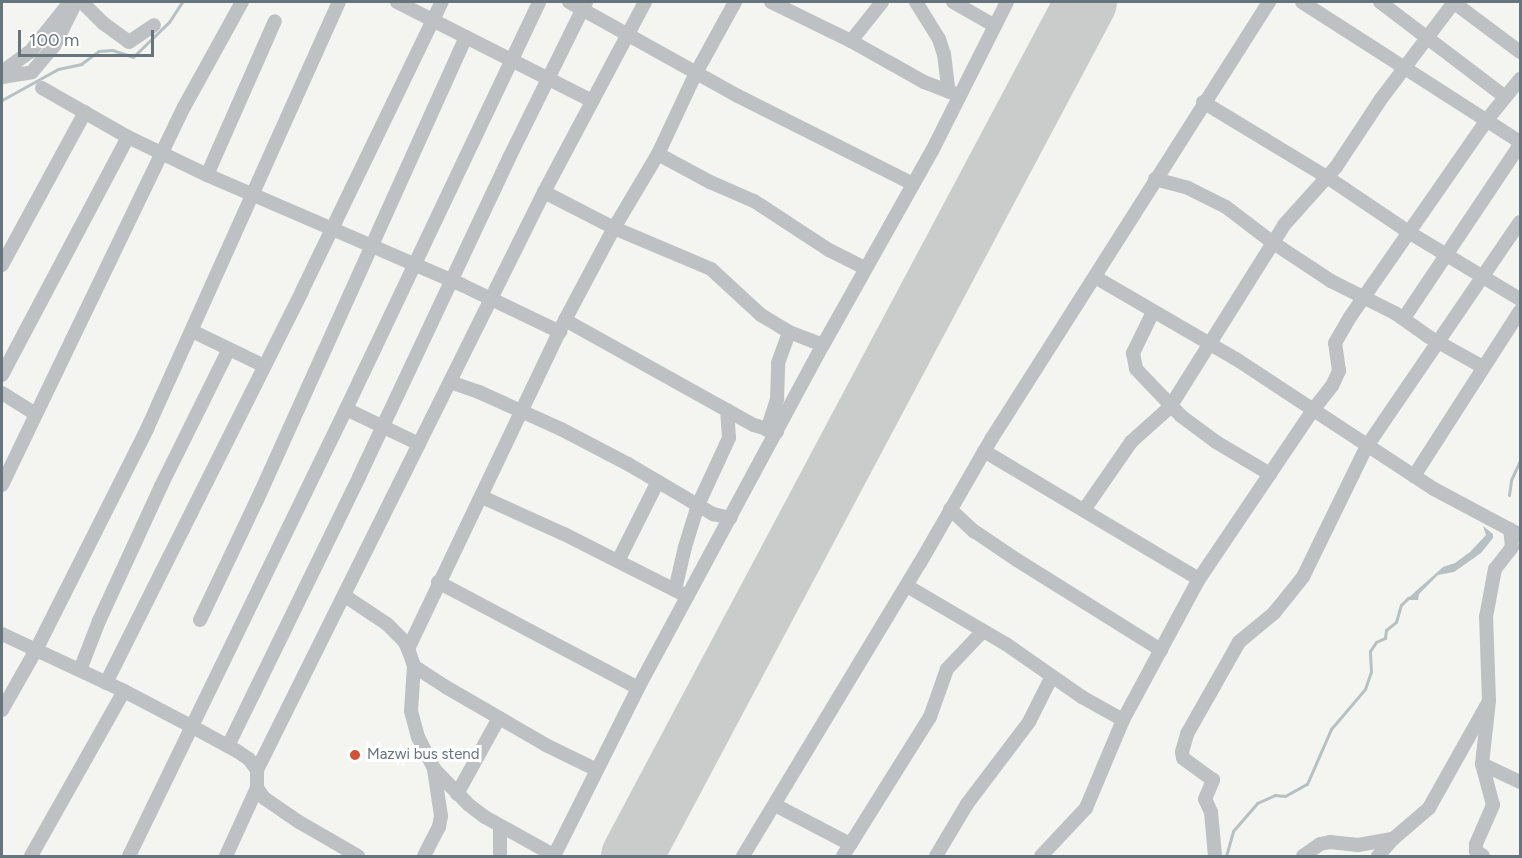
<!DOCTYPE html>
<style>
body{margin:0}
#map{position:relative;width:1522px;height:858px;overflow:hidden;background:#f4f4f0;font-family:Figtree,sans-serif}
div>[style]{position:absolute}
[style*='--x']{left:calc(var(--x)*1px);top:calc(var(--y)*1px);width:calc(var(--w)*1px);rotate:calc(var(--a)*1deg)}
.water>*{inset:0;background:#b6c1c4}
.stream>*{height:3px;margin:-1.5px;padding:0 1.5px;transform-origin:1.5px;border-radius:1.5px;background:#b6c1c4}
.runway>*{height:62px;margin:-31px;padding:0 31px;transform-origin:31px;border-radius:31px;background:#cacccc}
.minor>*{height:14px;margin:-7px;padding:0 7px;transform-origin:7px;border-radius:7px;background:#bdc1c4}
.dots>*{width:16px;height:16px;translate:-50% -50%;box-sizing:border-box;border:3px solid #fff;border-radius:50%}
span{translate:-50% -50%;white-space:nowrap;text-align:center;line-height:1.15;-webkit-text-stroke:6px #fff;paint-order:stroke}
.poi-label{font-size:15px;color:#66747e}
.left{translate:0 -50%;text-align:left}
.frame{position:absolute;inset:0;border:3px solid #66747e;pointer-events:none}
.scale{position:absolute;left:18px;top:30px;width:136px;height:27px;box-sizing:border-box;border:3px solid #66747e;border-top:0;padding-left:8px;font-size:18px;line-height:21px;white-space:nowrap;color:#66747e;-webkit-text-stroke:4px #fff;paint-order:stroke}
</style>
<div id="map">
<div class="water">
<i style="clip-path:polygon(1483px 526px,1493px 534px,1493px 538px,1481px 553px,1454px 572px,1438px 575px,1419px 594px,1418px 600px,1406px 600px,1443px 567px,1455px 563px,1470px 552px,1486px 535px)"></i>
</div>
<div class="stream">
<i style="--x:2;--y:100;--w:64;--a:-29"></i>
<i style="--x:58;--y:69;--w:24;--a:-12"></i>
<i style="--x:81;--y:64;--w:22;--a:-36"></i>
<i style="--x:99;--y:51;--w:13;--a:-4"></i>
<i style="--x:112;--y:50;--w:22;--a:18"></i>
<i style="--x:133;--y:57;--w:50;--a:-44.2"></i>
<i style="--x:169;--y:22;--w:24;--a:-57"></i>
<i style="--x:1509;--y:495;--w:15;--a:-82"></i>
<i style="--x:1511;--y:480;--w:21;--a:-65"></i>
<i style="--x:1226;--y:856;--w:26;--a:-74"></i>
<i style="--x:1233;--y:831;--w:37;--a:-49"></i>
<i style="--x:1257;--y:803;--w:20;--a:-24"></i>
<i style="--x:1275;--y:795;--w:10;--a:6"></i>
<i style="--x:1285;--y:796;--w:25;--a:-29"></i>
<i style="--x:1307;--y:784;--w:60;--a:-66.4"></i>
<i style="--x:1331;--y:729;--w:52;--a:-49.6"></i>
<i style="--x:1365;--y:689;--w:18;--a:-71"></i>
<i style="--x:1371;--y:672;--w:21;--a:-93"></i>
<i style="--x:1370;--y:651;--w:11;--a:-56"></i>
<i style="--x:1376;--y:642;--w:10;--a:-24"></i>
<i style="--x:1385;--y:638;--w:8;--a:-83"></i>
<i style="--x:1386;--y:630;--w:13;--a:-39"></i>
<i style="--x:1396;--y:622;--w:18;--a:-74"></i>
<i style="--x:1401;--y:605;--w:10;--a:-45"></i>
</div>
<div class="runway">
<i style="--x:632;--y:856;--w:967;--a:-62"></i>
</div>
<div class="minor">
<i style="--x:82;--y:2;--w:30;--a:45"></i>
<i style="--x:103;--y:23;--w:32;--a:36"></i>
<i style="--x:129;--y:42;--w:30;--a:-34"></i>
<i style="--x:397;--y:2;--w:219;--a:26.9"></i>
<i style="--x:569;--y:2;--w:193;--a:29.1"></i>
<i style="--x:738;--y:96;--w:196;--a:26.7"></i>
<i style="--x:771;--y:2;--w:89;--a:26"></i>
<i style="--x:851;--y:41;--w:84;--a:29.3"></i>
<i style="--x:924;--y:82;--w:36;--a:21"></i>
<i style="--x:916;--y:2;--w:44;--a:58.1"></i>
<i style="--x:939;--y:39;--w:16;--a:72"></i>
<i style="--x:944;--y:54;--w:38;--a:83"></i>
<i style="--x:953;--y:2;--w:48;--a:29.7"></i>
<i style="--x:1302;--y:2;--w:259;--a:32.7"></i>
<i style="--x:1380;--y:2;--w:157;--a:37.2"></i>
<i style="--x:1453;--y:2;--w:84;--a:36.7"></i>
<i style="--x:851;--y:41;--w:50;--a:-51.5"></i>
<i style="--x:2;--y:72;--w:34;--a:-36"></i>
<i style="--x:30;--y:52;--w:64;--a:-51.3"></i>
<i style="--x:2;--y:77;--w:30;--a:-9"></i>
<i style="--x:32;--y:72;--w:34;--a:-50"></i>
<i style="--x:54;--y:46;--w:49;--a:-63.4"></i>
<i style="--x:42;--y:88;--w:99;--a:29.7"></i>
<i style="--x:128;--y:137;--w:88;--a:25.7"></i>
<i style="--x:207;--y:175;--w:278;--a:23.3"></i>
<i style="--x:462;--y:285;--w:109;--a:25.6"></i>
<i style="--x:1203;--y:102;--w:145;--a:31.2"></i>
<i style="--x:1327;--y:177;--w:100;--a:34"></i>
<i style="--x:1410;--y:233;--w:128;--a:31"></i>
<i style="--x:658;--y:154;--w:59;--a:28.3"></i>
<i style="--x:710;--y:182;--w:48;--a:23.4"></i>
<i style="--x:754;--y:201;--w:90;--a:33.2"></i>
<i style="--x:829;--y:250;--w:40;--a:26.6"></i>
<i style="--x:207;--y:175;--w:168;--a:-66.2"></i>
<i style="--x:1155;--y:179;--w:34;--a:15"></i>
<i style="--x:1188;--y:188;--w:42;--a:26.6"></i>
<i style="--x:1226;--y:207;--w:58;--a:37.3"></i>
<i style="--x:1272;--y:242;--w:71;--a:33.5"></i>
<i style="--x:1331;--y:281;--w:72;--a:26.6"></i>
<i style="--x:1395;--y:313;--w:42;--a:35.2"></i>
<i style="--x:1429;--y:337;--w:62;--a:29.1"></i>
<i style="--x:544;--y:192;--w:79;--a:27.2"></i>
<i style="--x:614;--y:228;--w:105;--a:22.9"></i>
<i style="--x:711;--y:269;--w:68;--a:42.6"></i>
<i style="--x:761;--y:315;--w:33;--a:31"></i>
<i style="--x:789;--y:332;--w:36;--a:21"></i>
<i style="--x:2;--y:265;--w:174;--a:-61.5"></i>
<i style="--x:1095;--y:277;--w:163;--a:30.2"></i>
<i style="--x:1236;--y:359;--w:237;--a:33.3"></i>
<i style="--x:1434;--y:489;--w:98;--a:28.1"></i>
<i style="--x:1153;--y:312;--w:46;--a:116"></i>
<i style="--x:1133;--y:353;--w:16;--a:79"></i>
<i style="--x:1136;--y:369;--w:65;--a:46.2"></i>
<i style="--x:1181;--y:416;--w:44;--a:36.6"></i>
<i style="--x:1216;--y:442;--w:63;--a:30.7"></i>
<i style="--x:1404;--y:318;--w:208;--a:-56.2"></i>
<i style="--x:565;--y:320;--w:216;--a:29.1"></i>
<i style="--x:754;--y:425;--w:24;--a:17"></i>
<i style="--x:192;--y:331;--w:80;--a:25.9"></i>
<i style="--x:2;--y:375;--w:269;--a:-62.1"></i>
<i style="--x:450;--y:382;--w:31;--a:19"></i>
<i style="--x:479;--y:392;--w:90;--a:24.3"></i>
<i style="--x:561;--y:429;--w:76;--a:27.6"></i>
<i style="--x:628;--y:464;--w:99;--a:30.5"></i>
<i style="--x:713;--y:514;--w:18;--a:13"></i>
<i style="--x:2;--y:393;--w:40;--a:32"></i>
<i style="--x:346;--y:409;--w:81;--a:25.6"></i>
<i style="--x:767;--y:430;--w:33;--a:-72"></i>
<i style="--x:777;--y:399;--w:36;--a:-88"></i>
<i style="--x:778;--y:363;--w:33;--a:-70"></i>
<i style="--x:984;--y:451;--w:250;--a:30.8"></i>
<i style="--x:1414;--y:476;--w:196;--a:-57.3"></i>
<i style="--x:2;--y:485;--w:420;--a:-64.3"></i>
<i style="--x:184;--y:107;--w:120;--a:-61.1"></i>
<i style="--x:482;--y:497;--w:90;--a:24.3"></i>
<i style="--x:564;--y:534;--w:138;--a:26.8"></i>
<i style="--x:950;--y:509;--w:33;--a:43"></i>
<i style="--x:974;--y:531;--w:52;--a:34"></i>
<i style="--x:1017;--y:560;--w:170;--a:32"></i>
<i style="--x:1084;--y:510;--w:83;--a:-55.3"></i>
<i style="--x:1131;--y:442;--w:52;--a:-41.9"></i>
<i style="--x:1170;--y:407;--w:215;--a:-57.9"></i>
<i style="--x:1284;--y:225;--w:78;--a:-48.1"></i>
<i style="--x:1336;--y:167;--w:82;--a:-56.5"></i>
<i style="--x:1381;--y:99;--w:121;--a:-53"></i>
<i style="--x:618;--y:561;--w:89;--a:-63.4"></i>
<i style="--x:438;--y:582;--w:226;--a:27.9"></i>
<i style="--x:907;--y:586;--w:115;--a:30.4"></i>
<i style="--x:1006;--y:644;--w:93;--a:34.9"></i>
<i style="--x:1082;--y:697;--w:47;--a:29.3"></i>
<i style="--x:675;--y:590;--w:44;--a:-76.9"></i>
<i style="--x:685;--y:547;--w:44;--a:-72.8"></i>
<i style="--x:698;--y:505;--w:74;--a:-65.2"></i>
<i style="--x:729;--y:438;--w:28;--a:-94"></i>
<i style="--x:345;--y:596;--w:50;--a:33.7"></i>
<i style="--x:387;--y:624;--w:24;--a:45"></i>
<i style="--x:404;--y:641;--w:9;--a:63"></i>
<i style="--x:200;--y:620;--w:133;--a:-64.6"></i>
<i style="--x:257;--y:500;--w:508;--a:-65.71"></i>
<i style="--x:2;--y:634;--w:135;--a:25"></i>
<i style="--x:124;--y:691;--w:76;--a:27.6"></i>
<i style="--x:191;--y:726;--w:52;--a:28.5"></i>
<i style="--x:237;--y:751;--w:14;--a:34"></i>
<i style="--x:249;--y:759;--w:14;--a:54"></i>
<i style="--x:414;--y:666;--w:45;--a:93.8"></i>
<i style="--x:411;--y:711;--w:27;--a:75"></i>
<i style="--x:418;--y:737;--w:36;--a:63"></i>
<i style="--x:434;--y:769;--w:50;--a:45.8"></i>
<i style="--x:469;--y:805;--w:20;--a:37"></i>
<i style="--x:485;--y:817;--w:80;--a:29.1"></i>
<i style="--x:80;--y:670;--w:53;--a:-68.8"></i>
<i style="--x:99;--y:621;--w:149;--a:-65.3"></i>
<i style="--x:161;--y:486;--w:153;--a:-63.6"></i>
<i style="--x:106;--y:683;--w:438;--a:-63.4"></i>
<i style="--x:302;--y:291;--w:321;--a:-64.2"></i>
<i style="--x:2;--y:710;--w:69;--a:-60.5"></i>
<i style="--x:36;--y:650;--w:247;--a:-63.3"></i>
<i style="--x:147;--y:429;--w:468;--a:-65.8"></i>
<i style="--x:228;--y:746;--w:299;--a:-64"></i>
<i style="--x:359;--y:477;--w:353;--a:-64.8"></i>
<i style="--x:509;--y:158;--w:174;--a:-63.7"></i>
<i style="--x:1482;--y:764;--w:42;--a:25.3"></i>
<i style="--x:597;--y:770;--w:57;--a:-153.9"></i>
<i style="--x:546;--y:745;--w:116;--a:-149.9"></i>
<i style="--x:446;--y:687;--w:38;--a:-147"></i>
<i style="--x:414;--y:666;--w:18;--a:-109"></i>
<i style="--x:408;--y:649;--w:365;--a:-64.5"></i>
<i style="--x:565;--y:320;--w:104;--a:-62"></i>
<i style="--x:614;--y:228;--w:86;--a:-59.3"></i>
<i style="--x:658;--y:154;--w:89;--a:-64.9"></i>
<i style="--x:696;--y:73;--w:81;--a:-61.2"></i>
<i style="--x:457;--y:794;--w:87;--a:-61.1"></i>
<i style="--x:775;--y:805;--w:85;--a:27.5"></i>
<i style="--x:31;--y:856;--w:189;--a:-60.6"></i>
<i style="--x:129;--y:856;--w:497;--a:-64.1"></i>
<i style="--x:346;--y:409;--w:450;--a:-64.6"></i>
<i style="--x:226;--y:856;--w:75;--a:-65.5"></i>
<i style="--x:358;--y:856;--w:68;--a:-150"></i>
<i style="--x:299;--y:822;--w:42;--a:-145.6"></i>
<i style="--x:264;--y:798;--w:12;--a:-125"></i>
<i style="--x:257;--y:788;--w:18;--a:-90"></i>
<i style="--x:257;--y:770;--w:645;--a:-63.59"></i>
<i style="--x:544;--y:192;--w:215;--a:-62"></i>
<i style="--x:424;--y:856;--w:33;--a:-63"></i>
<i style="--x:439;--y:827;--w:11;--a:-80"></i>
<i style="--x:441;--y:816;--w:48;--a:-98.5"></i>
<i style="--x:500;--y:856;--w:28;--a:-90"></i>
<i style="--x:554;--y:856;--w:188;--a:-63.4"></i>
<i style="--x:638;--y:688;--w:390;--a:-61.7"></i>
<i style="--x:823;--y:345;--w:223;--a:-60.7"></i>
<i style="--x:932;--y:151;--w:167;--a:-63.3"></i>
<i style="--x:743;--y:856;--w:342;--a:-58.9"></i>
<i style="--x:920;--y:563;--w:144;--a:-60.1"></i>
<i style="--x:992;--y:438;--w:517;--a:-57.57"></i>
<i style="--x:843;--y:856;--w:164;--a:-58"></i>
<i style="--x:930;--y:717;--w:51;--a:-70.5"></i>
<i style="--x:947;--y:669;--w:52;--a:-46.5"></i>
<i style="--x:936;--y:856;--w:61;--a:-59.2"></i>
<i style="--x:967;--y:804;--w:103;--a:-52.9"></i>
<i style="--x:1029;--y:722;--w:51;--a:-63.4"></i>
<i style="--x:1041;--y:856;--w:66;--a:-46.8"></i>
<i style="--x:1086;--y:808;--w:95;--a:-67.2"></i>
<i style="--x:1123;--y:720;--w:160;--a:-61.7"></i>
<i style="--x:1199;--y:579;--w:204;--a:-56"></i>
<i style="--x:1313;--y:410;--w:31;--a:-52"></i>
<i style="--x:1332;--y:386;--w:17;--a:-65"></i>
<i style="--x:1339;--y:371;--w:28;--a:-98"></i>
<i style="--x:1335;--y:343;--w:30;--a:-60"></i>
<i style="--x:1350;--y:317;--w:239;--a:-55.2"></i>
<i style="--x:1486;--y:121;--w:54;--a:-51"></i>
<i style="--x:1215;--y:856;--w:44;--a:-95.2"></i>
<i style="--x:1211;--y:812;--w:14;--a:-115"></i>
<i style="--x:1205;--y:799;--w:21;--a:-67"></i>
<i style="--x:1213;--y:780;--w:37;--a:-144"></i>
<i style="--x:1183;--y:758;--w:6;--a:-99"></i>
<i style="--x:1182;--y:752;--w:19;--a:-74"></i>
<i style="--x:1187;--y:734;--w:106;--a:-60.5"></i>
<i style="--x:1239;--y:642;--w:45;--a:-39.6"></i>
<i style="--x:1274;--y:613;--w:46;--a:-51.1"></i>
<i style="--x:1303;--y:577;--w:146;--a:-64"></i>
<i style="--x:1367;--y:446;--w:271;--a:-55.7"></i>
<i style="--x:1303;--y:856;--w:21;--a:-35"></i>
<i style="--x:1320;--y:844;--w:10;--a:-11"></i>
<i style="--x:1330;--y:842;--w:28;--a:6"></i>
<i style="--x:1358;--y:845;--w:36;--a:-10"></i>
<i style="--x:1378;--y:856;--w:23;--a:-49"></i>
<i style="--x:1393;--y:839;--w:48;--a:-40.7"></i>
<i style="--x:1429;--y:808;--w:120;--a:-60.7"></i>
<i style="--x:1483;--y:856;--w:9;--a:-144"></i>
<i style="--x:1476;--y:851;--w:7;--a:-90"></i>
<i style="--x:1476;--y:844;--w:43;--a:-66.4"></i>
<i style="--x:1493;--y:805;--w:42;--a:-105"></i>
<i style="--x:1482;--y:764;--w:63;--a:-83.7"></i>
<i style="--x:1489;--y:701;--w:84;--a:-92"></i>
<i style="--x:1486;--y:617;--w:49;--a:-79.4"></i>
<i style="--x:1495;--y:569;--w:28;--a:-52"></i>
<i style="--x:1512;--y:547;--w:18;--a:-96"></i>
</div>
<div class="dots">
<i style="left:355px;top:755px;background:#cf5334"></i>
</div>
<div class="poi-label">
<span class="left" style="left:367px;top:755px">Mazwi bus stend</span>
</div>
<div class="frame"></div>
<div class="scale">100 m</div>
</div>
